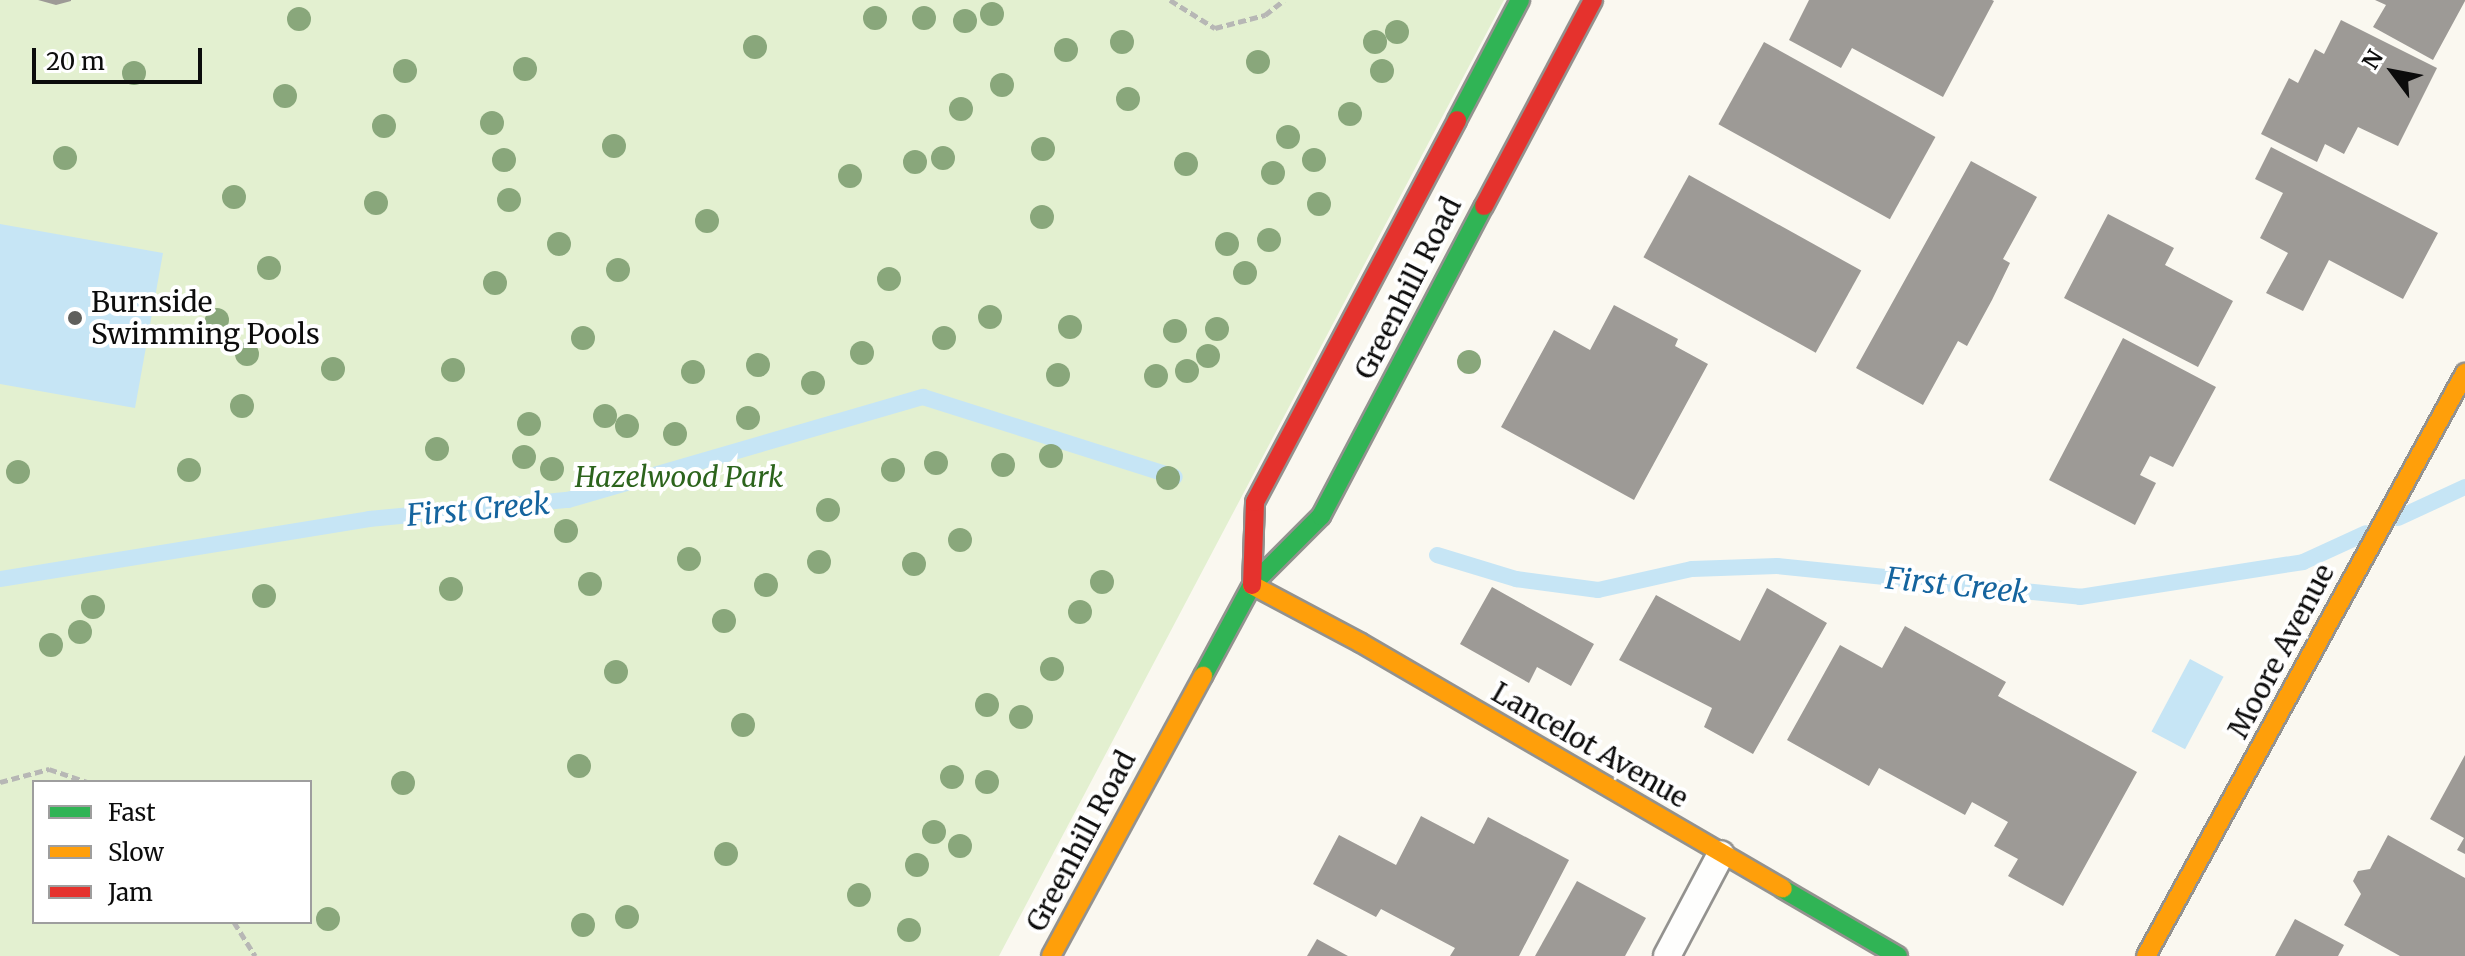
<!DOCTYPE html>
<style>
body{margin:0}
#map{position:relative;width:2465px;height:956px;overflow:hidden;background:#faf8f0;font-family:Merriweather,serif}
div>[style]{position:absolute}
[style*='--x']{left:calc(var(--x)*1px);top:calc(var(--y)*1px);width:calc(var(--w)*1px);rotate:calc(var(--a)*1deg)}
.green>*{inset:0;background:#e3f0d0}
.water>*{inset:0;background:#c6e5f5;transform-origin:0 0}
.stream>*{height:16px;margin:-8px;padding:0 8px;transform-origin:8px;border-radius:8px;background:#c6e5f5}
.building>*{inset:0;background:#9d9a96;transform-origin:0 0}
.path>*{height:5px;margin-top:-2.5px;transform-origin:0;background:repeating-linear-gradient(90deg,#b7b7b5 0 8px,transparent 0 12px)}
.roads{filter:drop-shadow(2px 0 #93928f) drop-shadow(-2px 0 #93928f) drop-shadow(0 2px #93928f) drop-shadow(0 -2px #93928f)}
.lane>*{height:26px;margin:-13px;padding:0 13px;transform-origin:13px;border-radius:13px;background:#fefefd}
.fast>*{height:18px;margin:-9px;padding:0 9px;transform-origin:9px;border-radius:9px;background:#30b455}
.slow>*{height:18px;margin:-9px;padding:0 9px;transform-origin:9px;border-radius:9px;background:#ff9f0a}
.jam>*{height:18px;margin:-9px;padding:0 9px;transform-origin:9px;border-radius:9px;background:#e5322d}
.trees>*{width:24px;height:24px;margin:-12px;border-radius:50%;background:#89a77b}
.dots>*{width:22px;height:22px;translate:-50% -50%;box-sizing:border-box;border:4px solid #fff;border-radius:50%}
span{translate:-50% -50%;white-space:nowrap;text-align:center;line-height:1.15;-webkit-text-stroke:8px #fff;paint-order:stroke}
.street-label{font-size:28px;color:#0c0c0c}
.poi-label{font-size:28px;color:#0c0c0c}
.left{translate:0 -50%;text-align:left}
.park-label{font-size:28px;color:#2c641c;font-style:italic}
.water-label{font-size:30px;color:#15649e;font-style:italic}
.legend{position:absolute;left:32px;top:780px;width:280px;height:144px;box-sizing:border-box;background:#fff;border:2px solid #9e9e9e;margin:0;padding:10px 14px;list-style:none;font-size:24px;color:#0c0c0c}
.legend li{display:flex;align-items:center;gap:16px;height:40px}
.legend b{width:40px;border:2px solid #9e9e9e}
.north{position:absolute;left:2353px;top:32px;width:80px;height:80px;-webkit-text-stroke:6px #fff;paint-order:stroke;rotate:302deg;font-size:22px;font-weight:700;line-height:32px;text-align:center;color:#0c0c0c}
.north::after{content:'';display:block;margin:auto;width:28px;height:36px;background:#0c0c0c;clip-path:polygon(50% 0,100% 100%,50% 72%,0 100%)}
.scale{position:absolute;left:32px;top:48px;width:170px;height:36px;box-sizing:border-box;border:4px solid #0c0c0c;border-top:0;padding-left:10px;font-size:24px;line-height:28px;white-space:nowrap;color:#0c0c0c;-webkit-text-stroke:6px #fff;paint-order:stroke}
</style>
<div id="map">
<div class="green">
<i style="clip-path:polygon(evenodd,0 0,1504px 0,999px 956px,0 956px,0 0,34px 782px,310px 782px,310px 922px,34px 922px,34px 782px)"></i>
</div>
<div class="water">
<i style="clip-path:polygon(0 224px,163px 253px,135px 408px,0 384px)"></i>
<i style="left:2190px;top:659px;width:38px;height:82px;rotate:28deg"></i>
</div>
<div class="stream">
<i style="--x:2398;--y:518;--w:74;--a:-24.8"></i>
<i style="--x:1437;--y:555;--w:83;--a:16.9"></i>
<i style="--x:1516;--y:579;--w:83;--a:7.6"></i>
<i style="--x:1598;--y:590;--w:96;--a:-12.6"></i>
<i style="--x:1692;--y:569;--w:85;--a:-2"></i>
<i style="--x:1777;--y:566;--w:305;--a:5.8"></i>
<i style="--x:2080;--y:597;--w:226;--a:-8.9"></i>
<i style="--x:2303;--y:562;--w:69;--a:-24.7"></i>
<i style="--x:0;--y:579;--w:374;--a:-9.2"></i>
<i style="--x:369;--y:519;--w:200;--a:-5.5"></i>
<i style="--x:568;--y:500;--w:370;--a:-16.2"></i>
<i style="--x:923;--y:397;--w:264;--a:17.6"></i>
</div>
<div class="building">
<i style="clip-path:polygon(38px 0,71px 0,71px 1px,56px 5px)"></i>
<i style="clip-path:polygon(1809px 0,1992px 0,1994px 1px,1943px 97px,1852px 48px,1841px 68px,1789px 40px)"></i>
<i style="clip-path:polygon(2375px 0,2465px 0,2465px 1px,2433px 60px,2373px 27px,2386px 5px)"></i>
<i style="clip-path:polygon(2341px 20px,2437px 68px,2398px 146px,2358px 127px,2344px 154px,2325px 144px,2317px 162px,2261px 134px,2289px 78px,2298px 83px,2315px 49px,2324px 54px)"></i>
<i style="left:1764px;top:42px;width:196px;height:94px;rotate:29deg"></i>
<i style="clip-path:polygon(2271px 147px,2438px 233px,2403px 299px,2329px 260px,2303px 311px,2266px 293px,2288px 253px,2260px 238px,2283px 193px,2255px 179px)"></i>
<i style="clip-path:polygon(1971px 161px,2037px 197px,2003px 259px,2010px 263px,1992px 300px,1967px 346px,1958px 341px,1923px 405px,1856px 368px)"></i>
<i style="left:1689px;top:175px;width:197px;height:94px;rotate:29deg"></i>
<i style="clip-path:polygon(2108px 214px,2174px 248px,2165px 265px,2233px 301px,2198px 367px,2064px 298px)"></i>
<i style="clip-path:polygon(1614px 305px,1678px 339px,1675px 346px,1708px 364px,1634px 500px,1501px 427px,1554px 330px,1590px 350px)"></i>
<i style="clip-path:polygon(2123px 338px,2216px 387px,2173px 467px,2150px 456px,2140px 475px,2156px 483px,2135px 525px,2049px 480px)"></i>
<i style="clip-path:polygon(1492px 587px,1594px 644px,1571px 686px,1537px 667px,1529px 683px,1460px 644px)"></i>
<i style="clip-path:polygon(1767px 588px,1827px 623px,1753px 754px,1704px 727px,1712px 708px,1619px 660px,1656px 595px,1740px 641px)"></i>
<i style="clip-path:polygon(1905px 626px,2006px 682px,1998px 696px,2137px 772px,2063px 906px,2008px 876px,2018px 859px,1994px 846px,2008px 822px,1972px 802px,1965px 815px,1879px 768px,1869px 786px,1787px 740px,1840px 645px,1882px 668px)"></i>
<i style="clip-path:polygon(2465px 755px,2465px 854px,2457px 850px,2464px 838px,2430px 819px)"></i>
<i style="clip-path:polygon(1421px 816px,1474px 844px,1488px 817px,1569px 860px,1519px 956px,1450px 956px,1455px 948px,1381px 909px,1376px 917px,1313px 884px,1339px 835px,1396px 865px)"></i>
<i style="clip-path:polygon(2388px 835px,2465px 878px,2465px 956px,2400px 956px,2344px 925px,2361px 894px,2353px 881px,2358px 871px,2370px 869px)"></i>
<i style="clip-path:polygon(1577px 881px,1646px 918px,1625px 956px,1535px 956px)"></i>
<i style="clip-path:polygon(2295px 919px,2344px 945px,2338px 956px,2275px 956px)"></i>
<i style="clip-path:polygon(1317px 939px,1348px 956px,1307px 956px)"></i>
</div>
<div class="path">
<i style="--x:1170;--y:0;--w:53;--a:31.9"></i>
<i style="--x:1215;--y:28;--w:52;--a:-14.6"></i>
<i style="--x:1265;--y:15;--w:24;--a:-38"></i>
<i style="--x:0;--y:782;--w:51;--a:-14.9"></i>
<i style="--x:49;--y:769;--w:40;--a:18.9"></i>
<i style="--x:234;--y:922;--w:40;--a:58"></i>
</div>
<div class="roads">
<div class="lane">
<i style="--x:1667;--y:956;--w:115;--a:-62.1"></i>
</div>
<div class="fast">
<i style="--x:1457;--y:120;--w:136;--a:-62.3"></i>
<i style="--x:1203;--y:676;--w:103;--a:-61.7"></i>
<i style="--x:1252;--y:585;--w:98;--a:-45"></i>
<i style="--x:1321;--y:516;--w:350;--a:-62.3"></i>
<i style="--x:1783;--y:889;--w:133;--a:30.2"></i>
</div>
<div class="slow">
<i style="--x:1252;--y:585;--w:123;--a:28"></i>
<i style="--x:1361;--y:643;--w:488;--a:30.2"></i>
<i style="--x:1051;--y:956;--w:319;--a:-61.5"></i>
<i style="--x:2146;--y:956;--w:665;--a:-61.31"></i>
</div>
<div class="jam">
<i style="--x:1484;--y:206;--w:233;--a:-62.1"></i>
<i style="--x:1252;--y:585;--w:83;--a:-87.9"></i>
<i style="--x:1255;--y:502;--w:432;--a:-62.1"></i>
</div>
</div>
<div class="trees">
<i style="left:992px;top:14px"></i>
<i style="left:875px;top:18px"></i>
<i style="left:924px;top:18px"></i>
<i style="left:299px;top:19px"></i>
<i style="left:965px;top:21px"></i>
<i style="left:1397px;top:32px"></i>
<i style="left:1122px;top:42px"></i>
<i style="left:1375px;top:42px"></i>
<i style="left:755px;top:47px"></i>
<i style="left:1066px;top:50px"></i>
<i style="left:1258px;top:62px"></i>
<i style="left:525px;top:69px"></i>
<i style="left:405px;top:71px"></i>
<i style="left:1382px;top:71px"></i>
<i style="left:134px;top:73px"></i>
<i style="left:1002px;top:85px"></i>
<i style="left:285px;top:96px"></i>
<i style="left:1128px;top:99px"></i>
<i style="left:961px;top:109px"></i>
<i style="left:1350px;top:114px"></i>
<i style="left:492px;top:123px"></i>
<i style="left:384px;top:126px"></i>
<i style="left:1288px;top:137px"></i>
<i style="left:614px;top:146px"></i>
<i style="left:1043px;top:149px"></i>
<i style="left:65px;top:158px"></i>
<i style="left:943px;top:158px"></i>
<i style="left:504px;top:160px"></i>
<i style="left:1314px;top:160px"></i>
<i style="left:915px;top:162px"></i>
<i style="left:1186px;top:164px"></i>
<i style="left:1273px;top:173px"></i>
<i style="left:850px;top:176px"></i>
<i style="left:234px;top:197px"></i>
<i style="left:509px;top:200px"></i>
<i style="left:376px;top:203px"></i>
<i style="left:1319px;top:204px"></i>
<i style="left:1042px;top:217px"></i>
<i style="left:707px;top:221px"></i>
<i style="left:1269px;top:240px"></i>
<i style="left:559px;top:244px"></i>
<i style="left:1227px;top:244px"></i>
<i style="left:269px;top:268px"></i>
<i style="left:618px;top:270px"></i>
<i style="left:1245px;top:273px"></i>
<i style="left:889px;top:279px"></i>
<i style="left:495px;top:283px"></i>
<i style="left:990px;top:317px"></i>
<i style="left:217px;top:320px"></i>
<i style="left:1070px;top:327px"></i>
<i style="left:1217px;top:329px"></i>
<i style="left:1175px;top:331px"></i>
<i style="left:583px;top:338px"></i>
<i style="left:944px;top:338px"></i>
<i style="left:862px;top:353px"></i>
<i style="left:247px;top:354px"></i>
<i style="left:1208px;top:356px"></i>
<i style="left:1469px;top:362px"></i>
<i style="left:758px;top:365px"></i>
<i style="left:333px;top:369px"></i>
<i style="left:453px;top:370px"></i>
<i style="left:1187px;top:371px"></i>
<i style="left:693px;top:372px"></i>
<i style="left:1058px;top:375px"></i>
<i style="left:1156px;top:376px"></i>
<i style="left:813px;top:383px"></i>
<i style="left:242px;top:406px"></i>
<i style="left:605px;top:416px"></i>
<i style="left:748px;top:418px"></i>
<i style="left:529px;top:424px"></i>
<i style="left:627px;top:426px"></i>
<i style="left:675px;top:434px"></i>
<i style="left:437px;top:449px"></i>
<i style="left:1051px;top:456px"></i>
<i style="left:524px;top:457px"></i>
<i style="left:936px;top:463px"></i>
<i style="left:1003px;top:465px"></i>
<i style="left:552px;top:469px"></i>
<i style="left:189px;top:470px"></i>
<i style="left:893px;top:470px"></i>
<i style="left:18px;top:472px"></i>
<i style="left:1168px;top:478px"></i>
<i style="left:828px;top:510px"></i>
<i style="left:566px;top:531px"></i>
<i style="left:960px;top:540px"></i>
<i style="left:689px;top:559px"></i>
<i style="left:819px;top:562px"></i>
<i style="left:914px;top:564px"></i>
<i style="left:1102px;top:582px"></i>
<i style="left:590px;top:584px"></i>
<i style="left:766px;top:585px"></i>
<i style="left:451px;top:589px"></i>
<i style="left:264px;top:596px"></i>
<i style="left:93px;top:607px"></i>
<i style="left:1080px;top:612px"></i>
<i style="left:724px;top:621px"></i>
<i style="left:80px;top:632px"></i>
<i style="left:51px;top:645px"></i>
<i style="left:1052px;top:669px"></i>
<i style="left:616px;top:672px"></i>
<i style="left:987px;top:705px"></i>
<i style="left:1021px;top:717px"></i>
<i style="left:743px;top:725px"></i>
<i style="left:579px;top:766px"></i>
<i style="left:952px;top:777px"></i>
<i style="left:987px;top:782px"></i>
<i style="left:403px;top:783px"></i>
<i style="left:934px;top:832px"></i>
<i style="left:960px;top:846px"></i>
<i style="left:726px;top:854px"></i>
<i style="left:917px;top:865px"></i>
<i style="left:859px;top:895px"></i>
<i style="left:627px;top:917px"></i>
<i style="left:328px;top:919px"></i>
<i style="left:583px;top:925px"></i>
<i style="left:909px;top:930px"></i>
</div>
<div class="dots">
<i style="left:75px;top:318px;background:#5f5f5c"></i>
</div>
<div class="street-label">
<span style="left:1408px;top:288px;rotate:-63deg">Greenhill Road</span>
<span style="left:2281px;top:651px;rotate:-62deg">Moore Avenue</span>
<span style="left:1590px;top:745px;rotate:30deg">Lancelot Avenue</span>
<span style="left:1081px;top:841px;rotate:-62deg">Greenhill Road</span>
</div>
<div class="poi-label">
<span class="left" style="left:91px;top:318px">Burnside<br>Swimming Pools</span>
</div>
<div class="park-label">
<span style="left:679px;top:477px">Hazelwood Park</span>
</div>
<div class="water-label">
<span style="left:478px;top:509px;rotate:-5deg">First Creek</span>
<span style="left:1957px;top:585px;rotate:6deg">First Creek</span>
</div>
<ul class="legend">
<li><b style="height:10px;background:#30b455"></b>Fast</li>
<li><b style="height:10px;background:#ff9f0a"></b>Slow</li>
<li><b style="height:10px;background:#e5322d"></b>Jam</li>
</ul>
<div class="north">N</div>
<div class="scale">20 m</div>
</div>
